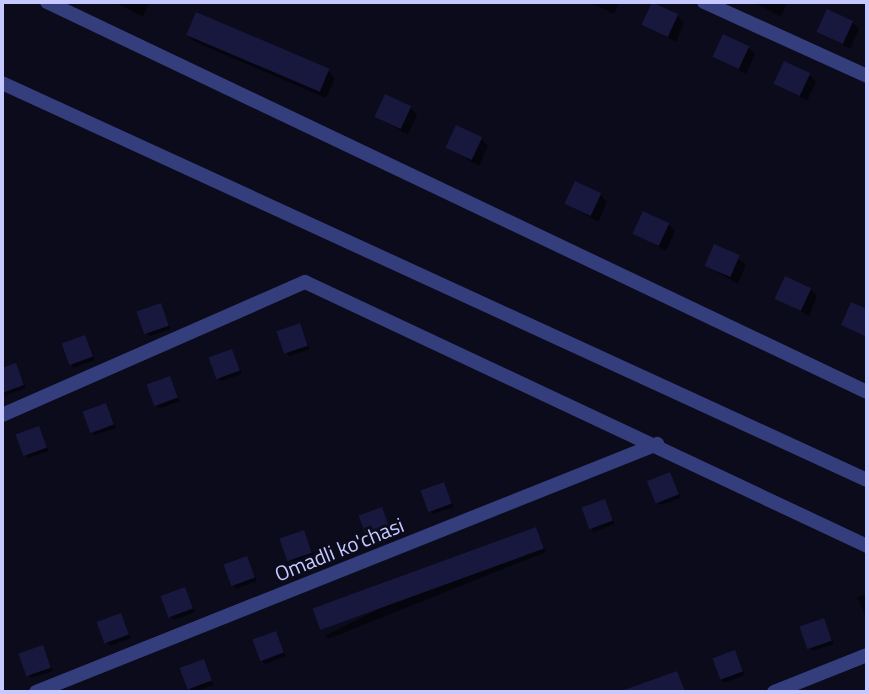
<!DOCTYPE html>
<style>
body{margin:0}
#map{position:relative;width:869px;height:694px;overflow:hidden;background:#0b0b1c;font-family:"Titillium Web",sans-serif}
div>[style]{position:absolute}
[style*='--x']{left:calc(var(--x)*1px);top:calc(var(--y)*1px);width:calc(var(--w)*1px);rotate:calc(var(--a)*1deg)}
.shadow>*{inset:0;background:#0007}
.building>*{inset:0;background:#18173d;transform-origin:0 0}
.street>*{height:14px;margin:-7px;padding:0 7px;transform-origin:7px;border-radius:7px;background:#353e7c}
span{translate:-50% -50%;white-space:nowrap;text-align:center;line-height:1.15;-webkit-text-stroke:6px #0b0b1c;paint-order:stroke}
.street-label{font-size:21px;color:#c6c9ff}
.frame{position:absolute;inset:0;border:4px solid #c6c9ff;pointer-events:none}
</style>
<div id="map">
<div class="shadow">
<i style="clip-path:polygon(114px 2px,150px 2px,143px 17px)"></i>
<i style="clip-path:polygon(588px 2px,619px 2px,614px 14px)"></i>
<i style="clip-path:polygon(753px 2px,787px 2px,781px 17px)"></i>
<i style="clip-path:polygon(677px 15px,684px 23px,676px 42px,644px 25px)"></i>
<i style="clip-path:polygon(852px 22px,859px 29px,850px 49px,819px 31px)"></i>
<i style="clip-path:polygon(188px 35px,328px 71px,335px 78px,326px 98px,195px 42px)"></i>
<i style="clip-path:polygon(748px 47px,755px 54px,746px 74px,715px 56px)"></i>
<i style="clip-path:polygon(809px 74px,816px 82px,807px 101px,776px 84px)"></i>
<i style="clip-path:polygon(410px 107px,417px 115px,408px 135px,377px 117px)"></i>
<i style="clip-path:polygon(481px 139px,488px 146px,479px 166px,448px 148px)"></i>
<i style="clip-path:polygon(600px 194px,607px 202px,598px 222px,567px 204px)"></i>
<i style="clip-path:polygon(668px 224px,675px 231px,666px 251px,635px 233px)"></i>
<i style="clip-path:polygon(715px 246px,746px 264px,738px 284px,706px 266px)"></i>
<i style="clip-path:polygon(810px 289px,817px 296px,809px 316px,777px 299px)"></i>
<i style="clip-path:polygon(160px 305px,171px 329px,150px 336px,146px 333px)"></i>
<i style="clip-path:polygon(300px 325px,310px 349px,290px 356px,286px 353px)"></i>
<i style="clip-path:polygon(84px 337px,95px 360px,74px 368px,70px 364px)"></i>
<i style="clip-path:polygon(231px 351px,242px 374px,221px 381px,218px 378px)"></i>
<i style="clip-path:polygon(16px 365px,26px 388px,5px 396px,2px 370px)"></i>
<i style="clip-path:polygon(170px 378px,180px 401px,159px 409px,156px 405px)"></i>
<i style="clip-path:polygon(105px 405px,116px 428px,95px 435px,92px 432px)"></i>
<i style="clip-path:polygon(38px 428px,49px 451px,28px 458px,25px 455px)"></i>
<i style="clip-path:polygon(670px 474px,681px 498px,660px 505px,657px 502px)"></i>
<i style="clip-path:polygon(444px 484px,454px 507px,433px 514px,430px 511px)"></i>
<i style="clip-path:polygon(605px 501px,615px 524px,594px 532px,591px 529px)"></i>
<i style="clip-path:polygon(381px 509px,392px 532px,371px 539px,368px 536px)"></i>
<i style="clip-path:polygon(536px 529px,546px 552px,328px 639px,325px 636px)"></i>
<i style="clip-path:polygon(304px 532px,314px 556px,293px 563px,290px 560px)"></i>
<i style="clip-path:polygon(247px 558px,257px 581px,236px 589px,233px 585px)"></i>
<i style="clip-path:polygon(184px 589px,195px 612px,174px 620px,171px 617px)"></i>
<i style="clip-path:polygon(867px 594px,867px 620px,857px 597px)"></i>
<i style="clip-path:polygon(120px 615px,131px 638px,110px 646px,107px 643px)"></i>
<i style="clip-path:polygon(823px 620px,834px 644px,813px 651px,810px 648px)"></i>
<i style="clip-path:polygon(275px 633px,286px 656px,265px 664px,261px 660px)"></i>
<i style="clip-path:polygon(42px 647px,53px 671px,32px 678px,29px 675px)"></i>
<i style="clip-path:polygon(735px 652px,745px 675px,724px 683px,721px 680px)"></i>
<i style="clip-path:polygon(203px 662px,214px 685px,193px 692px,190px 689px)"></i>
</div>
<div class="building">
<i style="left:652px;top:2px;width:29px;height:25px;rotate:25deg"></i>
<i style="left:827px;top:9px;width:29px;height:25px;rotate:25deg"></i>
<i style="left:196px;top:12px;width:145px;height:25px;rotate:23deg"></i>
<i style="left:723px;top:34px;width:29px;height:25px;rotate:25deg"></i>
<i style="left:784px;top:61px;width:29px;height:25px;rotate:25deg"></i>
<i style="left:385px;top:94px;width:29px;height:25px;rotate:25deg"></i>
<i style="left:456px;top:125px;width:29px;height:25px;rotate:25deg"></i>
<i style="left:575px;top:181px;width:29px;height:25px;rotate:25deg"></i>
<i style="left:643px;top:211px;width:29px;height:25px;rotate:25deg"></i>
<i style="left:714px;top:244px;width:28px;height:24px;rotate:23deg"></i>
<i style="left:785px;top:276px;width:29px;height:25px;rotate:25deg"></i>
<i style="clip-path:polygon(851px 302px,867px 309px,867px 337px,841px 325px)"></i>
<i style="left:161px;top:303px;width:24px;height:26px;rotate:71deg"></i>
<i style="left:300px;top:323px;width:24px;height:25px;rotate:71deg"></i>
<i style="left:85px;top:335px;width:23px;height:25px;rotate:70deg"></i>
<i style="left:232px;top:349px;width:23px;height:25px;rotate:70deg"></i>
<i style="clip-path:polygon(16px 363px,24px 385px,2px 393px,2px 368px)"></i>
<i style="left:170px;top:376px;width:23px;height:25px;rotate:70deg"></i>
<i style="left:106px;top:403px;width:23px;height:25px;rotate:70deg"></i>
<i style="left:39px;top:426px;width:23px;height:25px;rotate:70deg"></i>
<i style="left:670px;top:472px;width:24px;height:25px;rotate:68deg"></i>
<i style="left:444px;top:482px;width:23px;height:25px;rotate:70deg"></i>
<i style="left:605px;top:499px;width:23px;height:25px;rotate:70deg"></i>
<i style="left:382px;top:507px;width:23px;height:25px;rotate:70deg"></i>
<i style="left:536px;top:527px;width:23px;height:238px;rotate:70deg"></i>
<i style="left:304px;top:530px;width:24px;height:26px;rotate:71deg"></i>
<i style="left:247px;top:556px;width:23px;height:25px;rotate:70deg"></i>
<i style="left:185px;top:587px;width:23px;height:26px;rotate:70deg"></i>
<i style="left:121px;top:613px;width:23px;height:26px;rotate:70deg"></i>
<i style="left:824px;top:618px;width:24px;height:26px;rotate:71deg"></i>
<i style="left:276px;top:631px;width:23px;height:25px;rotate:70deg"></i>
<i style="left:43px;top:645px;width:24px;height:26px;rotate:71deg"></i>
<i style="left:735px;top:650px;width:23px;height:24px;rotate:70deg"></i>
<i style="left:204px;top:659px;width:23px;height:26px;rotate:70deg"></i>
<i style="clip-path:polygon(677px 671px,685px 692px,624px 692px,624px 690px)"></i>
</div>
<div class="street">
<i style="--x:47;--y:2;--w:908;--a:25.44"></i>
<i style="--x:704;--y:2;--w:179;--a:24.4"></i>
<i style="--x:2;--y:83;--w:952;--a:24.65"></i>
<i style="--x:2;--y:415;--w:331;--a:-23.7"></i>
<i style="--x:305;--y:282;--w:621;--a:25.16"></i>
<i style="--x:36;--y:692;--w:669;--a:-21.77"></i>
<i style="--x:774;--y:692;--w:100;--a:-21.7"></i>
</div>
<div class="street-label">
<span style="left:339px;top:549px;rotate:-22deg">Omadli ko'chasi</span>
</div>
<div class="frame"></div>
</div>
